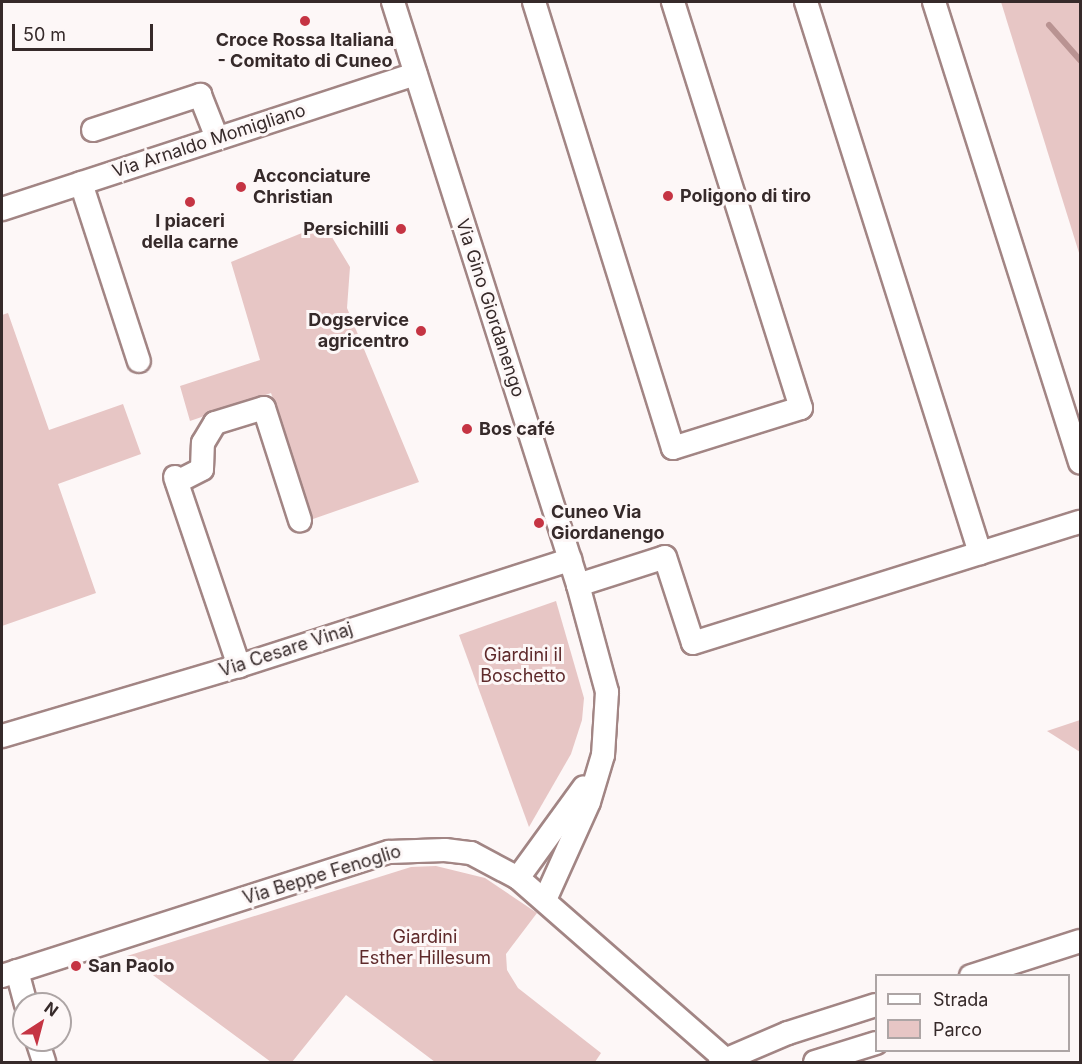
<!DOCTYPE html>
<meta charset="utf-8">
<style>
body{margin:0}
#map{position:relative;width:1082px;height:1064px;overflow:hidden;background:#fdf7f7;font-family:Inter,sans-serif}
div>[style]{position:absolute}
[style*='--x']{left:calc(var(--x)*1px);top:calc(var(--y)*1px);width:calc(var(--w)*1px);rotate:calc(var(--a)*1deg)}
.green>*{inset:0;background:#e7c6c5}
.stream>*{height:6px;margin:-3px;padding:0 3px;transform-origin:3px;border-radius:3px;background:#b99392}
.roads{filter:drop-shadow(2px 0 #a28584) drop-shadow(-2px 0 #a28584) drop-shadow(0 2px #a28584) drop-shadow(0 -2px #a28584)}
.minor>*{height:22px;margin:-11px;padding:0 11px;transform-origin:11px;border-radius:11px;background:#fff}
.dots>*{width:16px;height:16px;translate:-50% -50%;box-sizing:border-box;border:3px solid #fdf7f7;border-radius:50%}
span{translate:-50% -50%;white-space:nowrap;text-align:center;line-height:1.15;-webkit-text-stroke:6px #fdf7f7;paint-order:stroke}
.poi-label{font-size:18px;color:#362a2a;font-weight:700}
.left{translate:0 -50%;text-align:left}
.right{translate:-100% -50%;text-align:right}
.street-label{font-size:18px;color:#362a2a}
.park-label{font-size:18px;color:#5e2a2b}
.frame{position:absolute;inset:0;border:3px solid #362a2a;pointer-events:none}
.legend{position:absolute;left:875px;top:974px;width:195px;height:78px;box-sizing:border-box;background:#fdf7f7;border:2px solid #ada5a5;margin:0;padding:8px 10px;list-style:none;font-size:18px;color:#362a2a}
.legend li{display:flex;align-items:center;gap:12px;height:30px}
.legend b{width:30px;border:2px solid #ada5a5}
.north{position:absolute;left:12px;top:992px;width:60px;height:60px;box-sizing:border-box;background:#fdf7f7;border:2px solid #ada5a5;border-radius:50%;rotate:36deg;font-size:16px;font-weight:700;line-height:24px;text-align:center;color:#362a2a}
.north::after{content:'';display:block;margin:auto;width:21px;height:27px;background:#c53443;clip-path:polygon(50% 0,100% 100%,50% 72%,0 100%)}
.scale{position:absolute;left:12px;top:24px;width:141px;height:27px;box-sizing:border-box;border:3px solid #362a2a;border-top:0;padding-left:8px;font-size:18px;line-height:21px;white-space:nowrap;color:#362a2a;-webkit-text-stroke:4px #fdf7f7;paint-order:stroke}
</style>
<div id="map">
<div class="green">
<i style="clip-path:polygon(1001px 2px,1080px 2px,1080px 256px)"></i>
<i style="clip-path:polygon(324px 224px,350px 267px,347px 308px,419px 482px,313px 519px,271px 393px,190px 421px,180px 386px,260px 360px,231px 262px)"></i>
<i style="clip-path:polygon(8px 313px,49px 430px,123px 404px,141px 454px,58px 484px,96px 593px,2px 626px,2px 315px)"></i>
<i style="clip-path:polygon(556px 601px,584px 698px,582px 720px,571px 754px,529px 827px,459px 635px)"></i>
<i style="clip-path:polygon(1080px 720px,1080px 752px,1047px 731px)"></i>
<i style="clip-path:polygon(436px 866px,485px 878px,537px 913px,506px 954px,507px 970px,518px 988px,601px 1053px,595px 1062px,435px 1062px,346px 995px,292px 1062px,271px 1062px,127px 956px,411px 867px)"></i>
</div>
<div class="stream">
<i style="--x:1049;--y:25;--w:47;--a:48.5"></i>
</div>
<div class="roads">
<div class="minor">
<i style="--x:393;--y:2;--w:612;--a:72.39"></i>
<i style="--x:578;--y:585;--w:111;--a:74.8"></i>
<i style="--x:607;--y:692;--w:63;--a:93.6"></i>
<i style="--x:603;--y:755;--w:49;--a:106.6"></i>
<i style="--x:589;--y:802;--w:107;--a:114.2"></i>
<i style="--x:534;--y:2;--w:467;--a:72.7"></i>
<i style="--x:673;--y:448;--w:134;--a:-17.4"></i>
<i style="--x:801;--y:408;--w:426;--a:-107.5"></i>
<i style="--x:806;--y:2;--w:578;--a:72.47"></i>
<i style="--x:934;--y:2;--w:483;--a:72.4"></i>
<i style="--x:93;--y:130;--w:113;--a:-18.1"></i>
<i style="--x:200;--y:95;--w:46;--a:68.4"></i>
<i style="--x:81;--y:183;--w:187;--a:72"></i>
<i style="--x:2;--y:209;--w:435;--a:-18.1"></i>
<i style="--x:175;--y:477;--w:200;--a:71.3"></i>
<i style="--x:177;--y:482;--w:28;--a:-27"></i>
<i style="--x:202;--y:469;--w:26;--a:-88"></i>
<i style="--x:203;--y:443;--w:23;--a:-59"></i>
<i style="--x:215;--y:423;--w:51;--a:-17"></i>
<i style="--x:264;--y:408;--w:118;--a:72.2"></i>
<i style="--x:578;--y:585;--w:91;--a:-17.8"></i>
<i style="--x:665;--y:557;--w:90;--a:72"></i>
<i style="--x:693;--y:643;--w:405;--a:-17.4"></i>
<i style="--x:2;--y:736;--w:247;--a:-16.5"></i>
<i style="--x:239;--y:666;--w:348;--a:-17.8"></i>
<i style="--x:518;--y:878;--w:112;--a:-54"></i>
<i style="--x:17;--y:971;--w:34;--a:75"></i>
<i style="--x:2;--y:976;--w:406;--a:-17.8"></i>
<i style="--x:389;--y:852;--w:56;--a:-2"></i>
<i style="--x:445;--y:850;--w:26;--a:7"></i>
<i style="--x:471;--y:853;--w:53;--a:28"></i>
<i style="--x:518;--y:878;--w:279;--a:41.2"></i>
<i style="--x:971;--y:976;--w:114;--a:-17.8"></i>
<i style="--x:37;--y:1040;--w:23;--a:72"></i>
<i style="--x:720;--y:1062;--w:74;--a:-23.1"></i>
<i style="--x:788;--y:1033;--w:92;--a:-17.7"></i>
<i style="--x:815;--y:1062;--w:64;--a:-17.3"></i>
</div>
</div>
<div class="dots">
<i style="left:305px;top:21px;background:#c53443"></i>
<i style="left:241px;top:187px;background:#c53443"></i>
<i style="left:668px;top:196px;background:#c53443"></i>
<i style="left:190px;top:202px;background:#c53443"></i>
<i style="left:401px;top:229px;background:#c53443"></i>
<i style="left:421px;top:331px;background:#c53443"></i>
<i style="left:467px;top:429px;background:#c53443"></i>
<i style="left:539px;top:523px;background:#c53443"></i>
<i style="left:76px;top:966px;background:#c53443"></i>
</div>
<div class="poi-label">
<span style="left:305px;top:51px">Croce Rossa Italiana<br>- Comitato di Cuneo</span>
<span class="left" style="left:253px;top:187px">Acconciature<br>Christian</span>
<span class="left" style="left:680px;top:196px">Poligono di tiro</span>
<span style="left:190px;top:232px">I piaceri<br>della carne</span>
<span class="right" style="left:389px;top:229px">Persichilli</span>
<span class="right" style="left:409px;top:331px">Dogservice<br>agricentro</span>
<span class="left" style="left:479px;top:429px">Bos café</span>
<span class="left" style="left:551px;top:523px">Cuneo Via<br>Giordanengo</span>
<span class="left" style="left:88px;top:966px">San Paolo</span>
</div>
<div class="street-label">
<span style="left:209px;top:141px;rotate:-18deg">Via Arnaldo Momigliano</span>
<span style="left:490px;top:308px;rotate:72deg">Via Gino Giordanengo</span>
<span style="left:286px;top:650px;rotate:-18deg">Via Cesare Vinaj</span>
<span style="left:322px;top:875px;rotate:-17deg">Via Beppe Fenoglio</span>
</div>
<div class="park-label">
<span style="left:523px;top:666px">Giardini il<br>Boschetto</span>
<span style="left:425px;top:948px">Giardini<br>Esther Hillesum</span>
</div>
<div class="frame"></div>
<ul class="legend">
<li><b style="height:8px;background:#fff"></b>Strada</li>
<li><b style="height:16px;background:#e7c6c5"></b>Parco</li>
</ul>
<div class="north">N</div>
<div class="scale">50 m</div>
</div>
